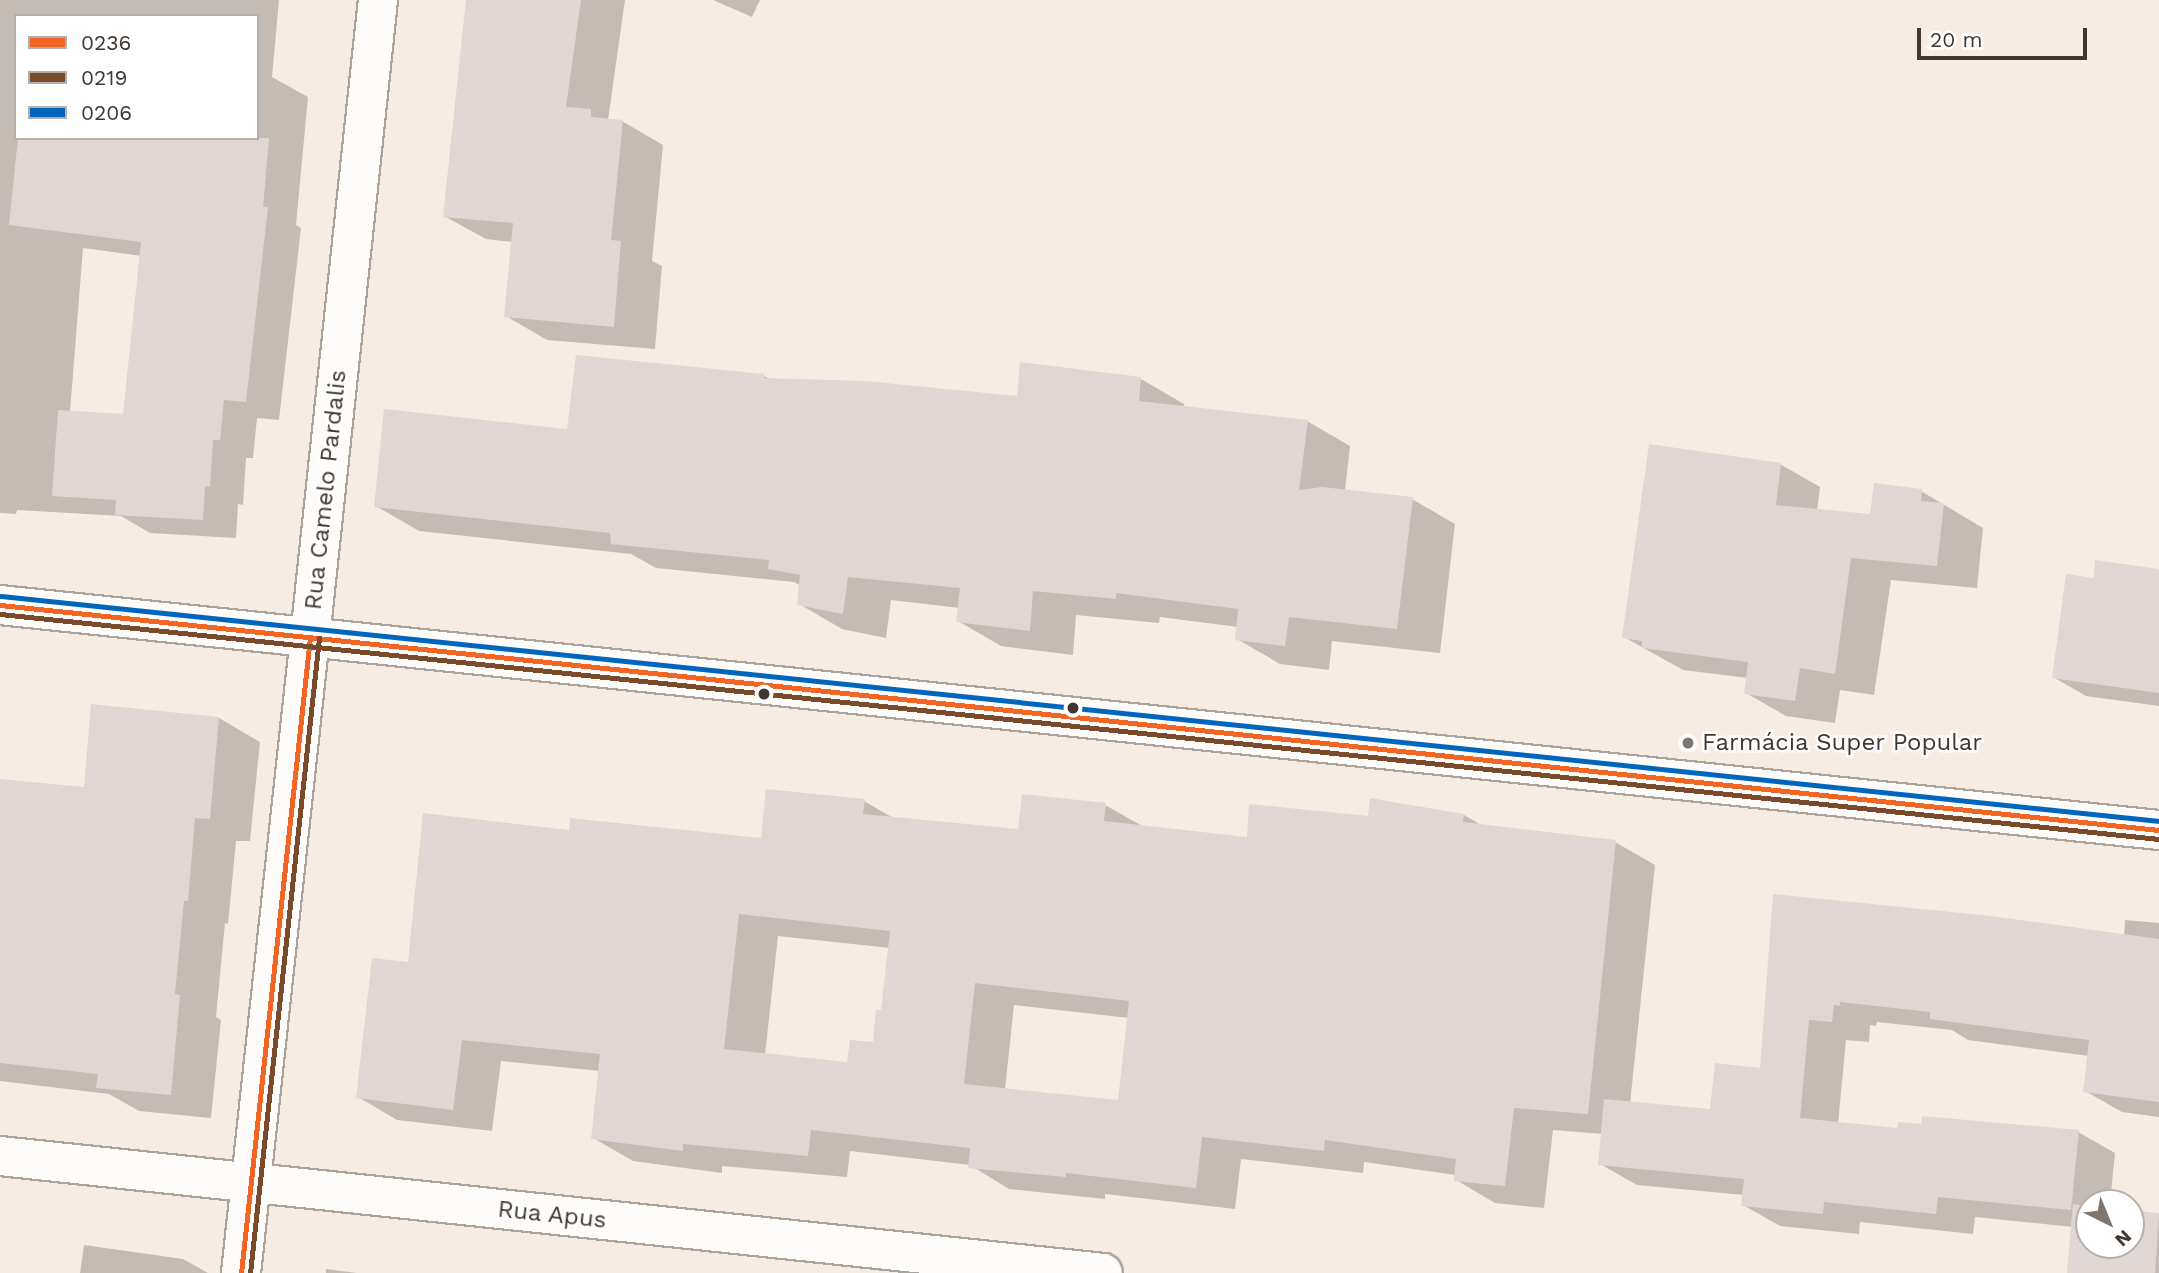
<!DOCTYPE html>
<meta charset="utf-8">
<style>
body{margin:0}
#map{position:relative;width:2159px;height:1273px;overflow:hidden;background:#f6ece1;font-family:"Work Sans",sans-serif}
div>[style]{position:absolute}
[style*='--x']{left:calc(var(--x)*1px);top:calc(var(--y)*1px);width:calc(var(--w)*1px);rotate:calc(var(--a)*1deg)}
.shadow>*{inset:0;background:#0003}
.building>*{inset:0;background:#e0d7d5}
.roads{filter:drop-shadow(2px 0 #aba49c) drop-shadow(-2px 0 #aba49c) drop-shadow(0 2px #aba49c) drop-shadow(0 -2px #aba49c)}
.street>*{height:38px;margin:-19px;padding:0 19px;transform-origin:19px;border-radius:19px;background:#fefcfa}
.secondary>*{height:38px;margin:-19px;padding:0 19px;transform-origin:19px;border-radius:19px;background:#fefcfa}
.bus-1>*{height:5px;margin:-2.5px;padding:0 2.5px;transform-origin:2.5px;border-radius:2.5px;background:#f26522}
.bus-2>*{height:5px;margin:-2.5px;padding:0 2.5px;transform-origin:2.5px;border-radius:2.5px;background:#7a4b2a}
.bus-3>*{height:5px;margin:-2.5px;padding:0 2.5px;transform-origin:2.5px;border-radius:2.5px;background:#0065bd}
.dots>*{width:19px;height:19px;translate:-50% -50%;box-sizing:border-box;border:4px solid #fff;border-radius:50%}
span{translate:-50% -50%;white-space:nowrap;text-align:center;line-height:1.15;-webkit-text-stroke:5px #fff;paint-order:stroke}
.street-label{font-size:24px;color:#3f3831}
.poi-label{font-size:24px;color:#3f3831}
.left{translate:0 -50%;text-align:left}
.legend{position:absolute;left:14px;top:14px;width:245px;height:126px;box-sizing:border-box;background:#fff;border:2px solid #b2afad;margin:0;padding:9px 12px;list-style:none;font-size:21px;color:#3f3831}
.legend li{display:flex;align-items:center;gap:14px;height:35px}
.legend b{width:35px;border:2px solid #b2afad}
.north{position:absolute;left:2075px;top:1189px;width:70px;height:70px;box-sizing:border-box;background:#fff;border:2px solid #b2afad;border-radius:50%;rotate:137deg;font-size:19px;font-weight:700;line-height:28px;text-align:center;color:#3f3831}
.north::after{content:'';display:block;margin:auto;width:24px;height:32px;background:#7f776f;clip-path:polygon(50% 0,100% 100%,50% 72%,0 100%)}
.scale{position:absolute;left:1917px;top:28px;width:170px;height:32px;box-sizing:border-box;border:4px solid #3f3831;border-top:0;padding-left:9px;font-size:21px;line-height:24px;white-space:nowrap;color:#3f3831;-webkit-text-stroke:5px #fff;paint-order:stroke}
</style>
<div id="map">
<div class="shadow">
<i style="clip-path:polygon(evenodd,0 0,279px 0,272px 77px,308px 97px,296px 225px,301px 228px,279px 420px,257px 418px,253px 458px,246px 458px,243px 505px,238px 504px,236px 538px,150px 533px,121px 516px,17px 510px,16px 514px,0 513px,0 0,16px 16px,257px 16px,257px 138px,16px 138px,16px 16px,0 0,83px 248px,142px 256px,124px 416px,70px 412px,83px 248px)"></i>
<i style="clip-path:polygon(468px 0,625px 0,608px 120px,622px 121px,663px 145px,652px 261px,662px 266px,655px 349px,547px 340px,506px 316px,513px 242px,486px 239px,444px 216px)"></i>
<i style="clip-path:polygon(713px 0,760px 0,752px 17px)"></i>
<i style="clip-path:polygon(764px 376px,772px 380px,1018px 398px,1141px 379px,1184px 404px,1184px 408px,1307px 421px,1350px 446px,1345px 491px,1412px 499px,1455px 524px,1440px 653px,1332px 641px,1329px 670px,1280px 664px,1237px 639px,1238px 627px,1160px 617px,1159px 623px,1076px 615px,1073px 655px,1001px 646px,958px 621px,960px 608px,891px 600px,886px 638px,842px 629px,799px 604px,801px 586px,794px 582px,656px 568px,631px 554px,419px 531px,376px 506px,568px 431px)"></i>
<i style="clip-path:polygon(1780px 464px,1820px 487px,1817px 511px,1872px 515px,1921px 491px,1983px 528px,1977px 588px,1891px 580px,1874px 695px,1840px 690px,1835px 723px,1786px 716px,1746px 693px,1748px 678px,1683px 670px,1624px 637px)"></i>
<i style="clip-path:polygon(2159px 570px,2159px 706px,2086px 696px,2053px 677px,2095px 580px)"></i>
<i style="clip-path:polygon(219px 718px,260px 742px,250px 841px,236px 841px,228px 924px,225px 923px,216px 1017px,221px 1020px,211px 1118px,139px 1111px,109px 1094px,0 1081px,0 781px,85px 789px)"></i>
<i style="clip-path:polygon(evenodd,864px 801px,895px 819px,1020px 831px,1105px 805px,1144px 827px,1249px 839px,1369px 818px,1464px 815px,1483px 826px,1615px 842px,1655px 865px,1630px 1104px,1711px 1111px,1762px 1070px,1775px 896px,2124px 936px,2125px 920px,2159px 923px,2159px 1117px,2122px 1112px,2085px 1091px,2089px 1056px,1968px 1040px,1952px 1030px,1877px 1022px,1876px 1026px,1870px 1025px,1869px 1042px,1846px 1040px,1838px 1124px,1899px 1130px,2078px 1132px,2115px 1153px,2110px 1203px,2089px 1203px,2089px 1245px,2131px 1245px,2131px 1212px,2159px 1215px,2159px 1273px,2069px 1273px,2073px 1227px,1975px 1217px,1973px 1234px,1860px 1222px,1859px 1234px,1780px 1226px,1743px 1205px,1744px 1195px,1637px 1185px,1600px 1164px,1603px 1134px,1553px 1130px,1544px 1208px,1495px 1203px,1456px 1180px,1456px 1175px,1364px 1162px,1363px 1173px,1241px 1159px,1235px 1209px,1105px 1194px,1105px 1199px,1009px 1189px,970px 1165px,850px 1151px,847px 1177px,722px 1166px,722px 1173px,633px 1161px,593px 1138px,600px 1071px,501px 1061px,492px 1131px,397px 1120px,358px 1097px,410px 964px,570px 832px,762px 840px,864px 801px,778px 936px,890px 948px,882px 1012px,874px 1044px,849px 1064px,765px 1055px,778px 936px,864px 801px,1014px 1005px,1129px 1018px,1120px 1102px,1005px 1090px,1014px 1005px)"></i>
<i style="clip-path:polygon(84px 1245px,183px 1259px,208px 1273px,80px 1273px)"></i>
<i style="clip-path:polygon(326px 1269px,357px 1273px,326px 1273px)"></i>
</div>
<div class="building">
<i style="clip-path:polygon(466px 0,581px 0,566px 107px,591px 109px,591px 117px,623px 120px,611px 240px,621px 241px,614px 327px,504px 317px,513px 223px,443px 217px)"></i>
<i style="clip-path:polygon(18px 138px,269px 138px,263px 207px,268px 207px,246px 402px,224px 400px,220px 440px,213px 440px,210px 487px,205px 486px,203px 520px,115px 515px,116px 500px,52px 496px,58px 410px,123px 414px,141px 242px,9px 225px)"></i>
<i style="clip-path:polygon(576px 355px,764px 374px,764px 378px,865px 381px,1017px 396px,1020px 362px,1141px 377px,1139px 401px,1308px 420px,1299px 490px,1322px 487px,1413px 497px,1397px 629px,1289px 617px,1285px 646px,1235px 640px,1238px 609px,1116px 593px,1116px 599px,1033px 591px,1030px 631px,956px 622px,960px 588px,848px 577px,843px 614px,797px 605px,800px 575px,768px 569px,769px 560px,611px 544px,610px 533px,374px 507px,384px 409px,567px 429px)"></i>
<i style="clip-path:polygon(1649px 444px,1781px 463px,1776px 505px,1870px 514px,1874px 483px,1922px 489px,1921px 501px,1944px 503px,1937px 566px,1851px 558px,1835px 674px,1800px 668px,1795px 701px,1744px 694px,1748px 662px,1642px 648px,1642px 641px,1622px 638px)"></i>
<i style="clip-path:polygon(2095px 560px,2159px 569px,2159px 693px,2052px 678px,2066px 574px,2094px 578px)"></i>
<i style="clip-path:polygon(91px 704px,219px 717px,210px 819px,195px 818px,188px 901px,184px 901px,175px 994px,180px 995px,171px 1095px,96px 1088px,98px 1074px,0 1063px,0 779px,84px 787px)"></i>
<i style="clip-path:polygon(evenodd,766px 789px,865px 799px,863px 814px,1018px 829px,1022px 794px,1106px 803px,1104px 821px,1247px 837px,1249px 804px,1368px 816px,1370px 798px,1464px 814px,1463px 822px,1616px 840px,1588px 1114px,1514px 1108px,1505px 1186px,1454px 1181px,1456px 1159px,1325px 1140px,1324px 1151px,1202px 1137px,1196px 1188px,1066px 1173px,1066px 1177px,968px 1168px,970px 1148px,811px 1130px,808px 1156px,683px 1144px,683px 1151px,591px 1139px,600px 1054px,462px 1040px,453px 1110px,356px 1098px,372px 958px,408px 962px,423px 813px,569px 830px,570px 818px,761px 838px,766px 789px,739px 914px,890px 931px,881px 1010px,876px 1010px,873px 1042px,850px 1040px,847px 1062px,724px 1049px,739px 914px,766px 789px,975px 983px,1129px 1001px,1118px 1100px,964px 1084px,975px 983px)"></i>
<i style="clip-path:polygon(1773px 894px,1991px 916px,2159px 939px,2159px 1102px,2083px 1092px,2089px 1040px,1930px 1019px,1930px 1012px,1840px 1002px,1840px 1006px,1834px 1005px,1832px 1022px,1809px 1020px,1800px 1118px,1897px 1128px,1898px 1122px,1921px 1124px,1922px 1116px,2079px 1130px,2071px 1210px,1938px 1197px,1936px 1214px,1824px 1202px,1823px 1214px,1741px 1206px,1744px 1179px,1598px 1165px,1604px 1099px,1710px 1109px,1715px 1063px,1760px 1068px)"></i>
<i style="clip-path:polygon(2073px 1204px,2089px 1206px,2089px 1245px,2131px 1245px,2131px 1210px,2159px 1213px,2155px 1273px,2067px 1273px)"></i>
</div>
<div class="roads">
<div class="street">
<i style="--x:310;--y:637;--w:641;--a:-83.91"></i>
<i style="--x:0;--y:1156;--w:1109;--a:6.05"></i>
</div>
<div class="secondary">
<i style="--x:0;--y:605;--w:2171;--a:5.95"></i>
<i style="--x:241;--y:1273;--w:640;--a:-83.81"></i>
</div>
</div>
<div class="bus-1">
<i style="--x:0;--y:605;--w:2171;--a:5.95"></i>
<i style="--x:241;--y:1273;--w:640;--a:-83.81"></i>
</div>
<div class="bus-2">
<i style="--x:0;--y:614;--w:2170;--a:5.95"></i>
<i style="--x:250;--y:1273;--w:639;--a:-83.8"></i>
</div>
<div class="bus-3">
<i style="--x:1;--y:596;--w:2170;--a:5.95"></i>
</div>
<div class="dots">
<i style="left:764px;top:694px;background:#3f3831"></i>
<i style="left:1073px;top:708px;background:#3f3831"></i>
<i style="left:1688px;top:743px;background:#7f776f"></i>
</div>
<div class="street-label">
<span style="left:326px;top:490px;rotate:-84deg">Rua Camelo Pardalis</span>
<span style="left:552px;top:1215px;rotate:6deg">Rua Apus</span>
</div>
<div class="poi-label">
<span class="left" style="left:1702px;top:743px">Farmácia Super Popular</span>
</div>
<ul class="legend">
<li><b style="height:9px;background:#f26522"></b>0236</li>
<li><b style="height:9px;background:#7a4b2a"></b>0219</li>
<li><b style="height:9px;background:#0065bd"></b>0206</li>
</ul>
<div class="north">N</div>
<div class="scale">20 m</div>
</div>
